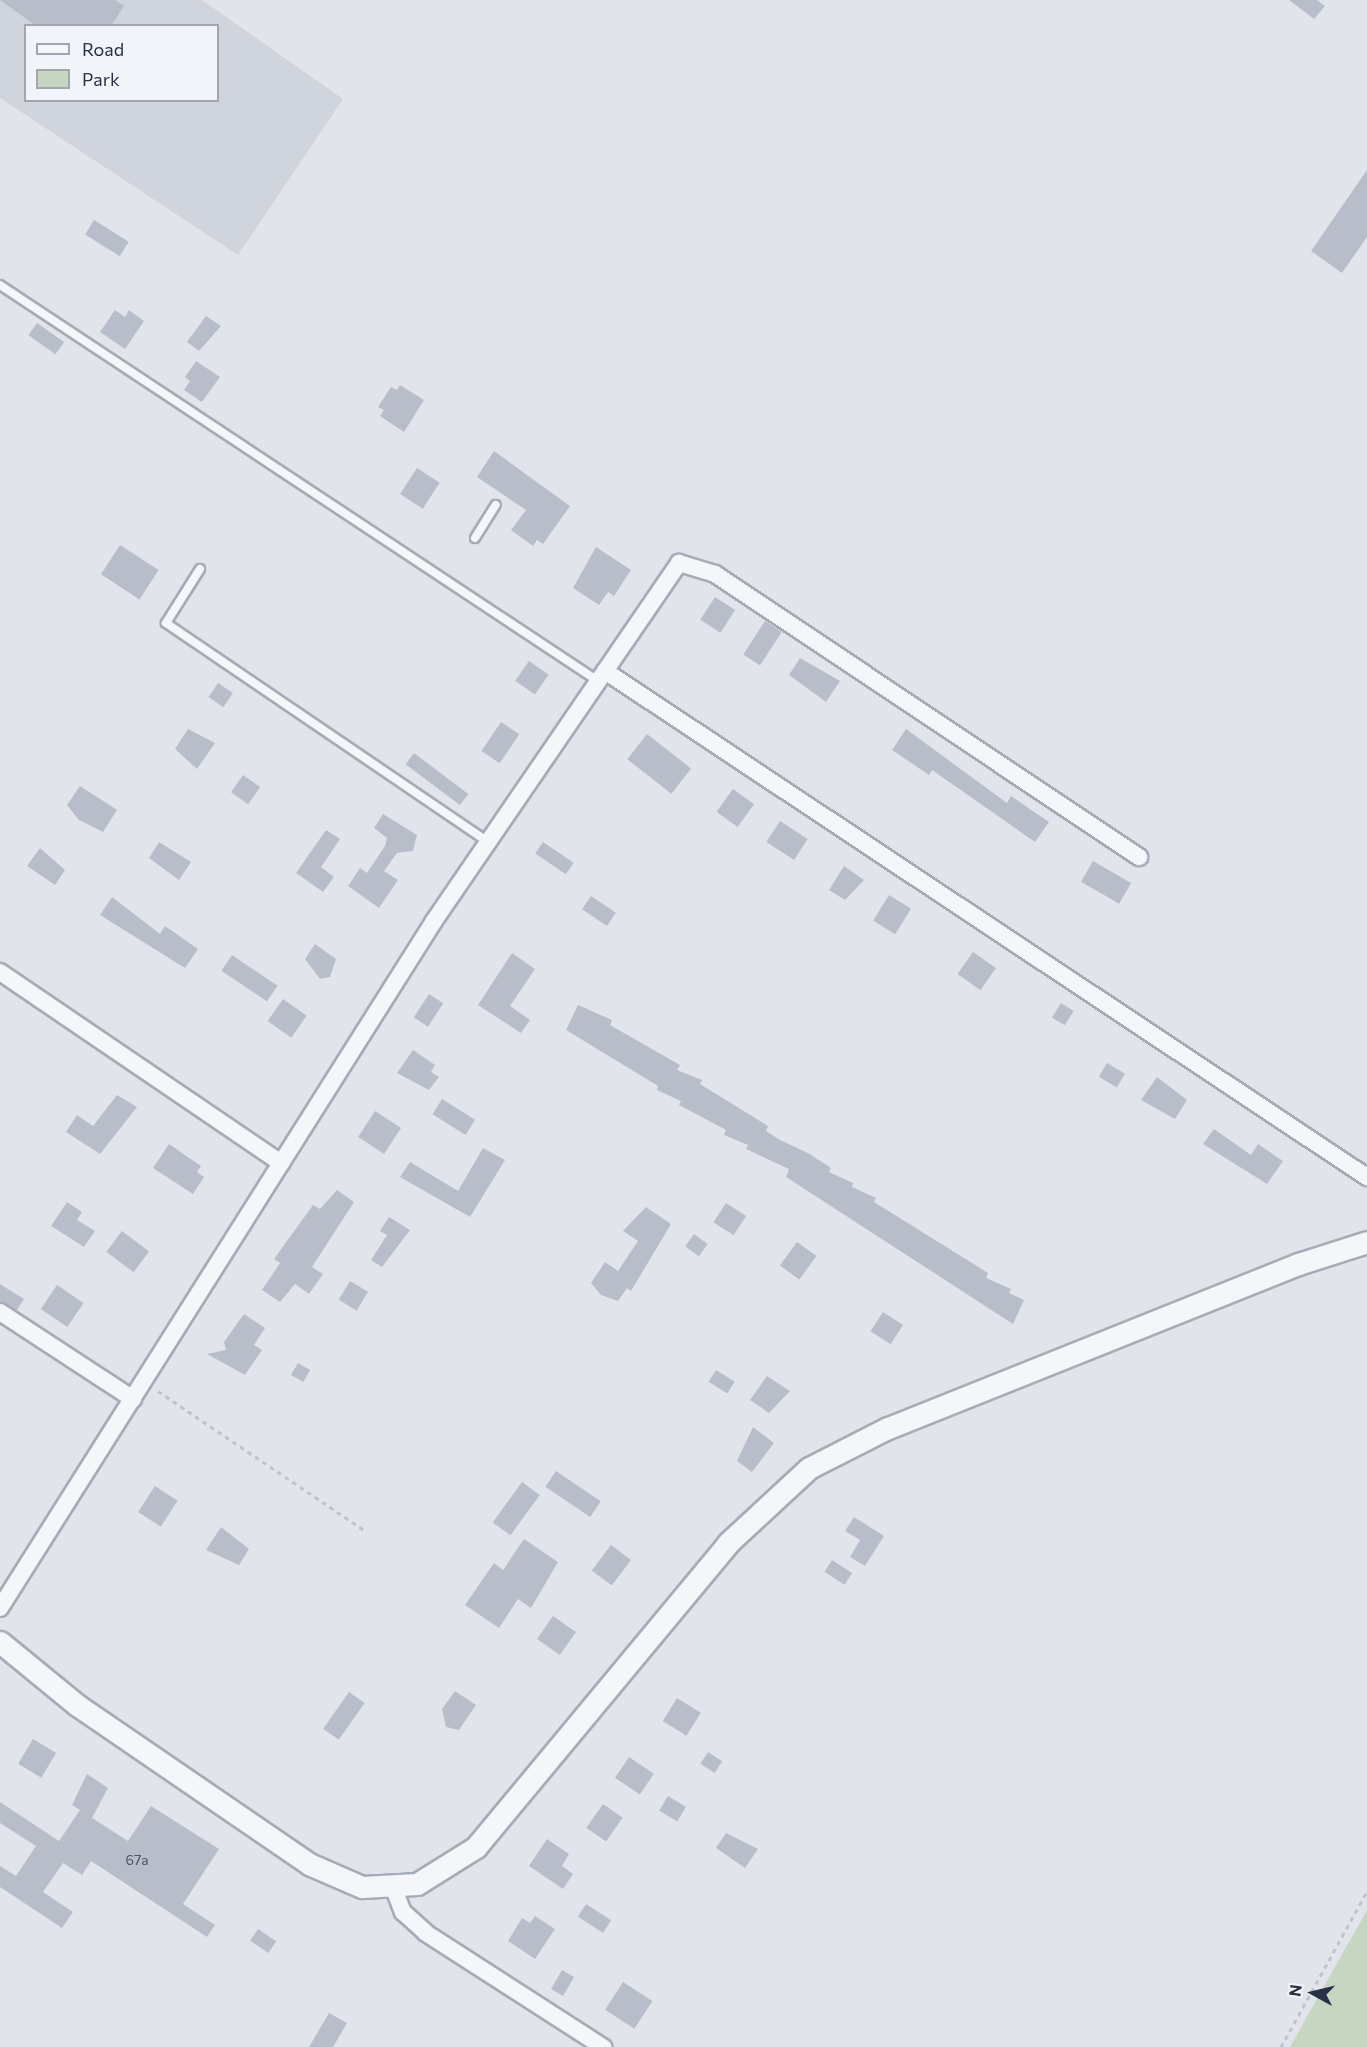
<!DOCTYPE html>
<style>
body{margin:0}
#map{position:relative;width:1367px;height:2047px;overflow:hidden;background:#e1e5eb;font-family:Commissioner,sans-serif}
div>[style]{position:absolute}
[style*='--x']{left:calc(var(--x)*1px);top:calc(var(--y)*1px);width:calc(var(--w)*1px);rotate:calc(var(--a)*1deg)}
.built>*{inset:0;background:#cfd4dd}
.green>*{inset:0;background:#c6d6c1}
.building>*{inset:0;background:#b8bec9;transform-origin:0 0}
.path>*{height:3px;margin-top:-1.5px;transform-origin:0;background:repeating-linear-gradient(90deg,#bfc3ca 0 4.5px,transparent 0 9px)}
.roads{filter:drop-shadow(2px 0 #a6acb6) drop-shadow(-2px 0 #a6acb6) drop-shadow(0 2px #a6acb6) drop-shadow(0 -2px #a6acb6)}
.service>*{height:8px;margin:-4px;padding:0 4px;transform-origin:4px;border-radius:4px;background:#f4f6f9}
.minor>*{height:16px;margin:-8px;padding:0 8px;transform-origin:8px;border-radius:8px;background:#f4f6f9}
.tertiary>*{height:21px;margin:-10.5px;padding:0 10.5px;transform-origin:10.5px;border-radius:10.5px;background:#f4f6f9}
span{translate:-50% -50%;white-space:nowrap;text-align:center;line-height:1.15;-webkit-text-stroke:5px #f1f4f8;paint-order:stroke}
.number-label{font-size:14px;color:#4c5565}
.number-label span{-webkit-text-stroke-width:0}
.legend{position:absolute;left:24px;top:24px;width:195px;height:78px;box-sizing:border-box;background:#f1f4f8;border:2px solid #a1a6b0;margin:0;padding:8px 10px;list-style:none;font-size:18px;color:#283244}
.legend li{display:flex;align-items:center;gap:12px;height:30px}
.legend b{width:30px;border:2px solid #a1a6b0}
.north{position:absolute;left:1283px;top:1963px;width:60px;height:60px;-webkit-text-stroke:4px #f1f4f8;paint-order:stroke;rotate:278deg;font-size:16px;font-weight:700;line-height:24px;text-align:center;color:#283244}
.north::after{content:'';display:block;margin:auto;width:21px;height:27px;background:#283244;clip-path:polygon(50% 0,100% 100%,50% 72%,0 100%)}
</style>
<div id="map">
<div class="built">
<i style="clip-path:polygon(evenodd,0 0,202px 0,343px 99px,238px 255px,0 98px,0 0,26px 26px,218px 26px,218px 100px,26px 100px,26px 26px)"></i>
</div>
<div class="green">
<i style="clip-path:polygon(1367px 1910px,1367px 2047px,1290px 2047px)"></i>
</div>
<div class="building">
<i style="clip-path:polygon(0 0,115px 0,124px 6px,111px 26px,36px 26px)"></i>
<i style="clip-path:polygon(1289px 0,1317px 0,1325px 6px,1314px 19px)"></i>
<i style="clip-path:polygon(1367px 170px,1367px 237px,1342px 273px,1311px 251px)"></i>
<i style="left:94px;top:220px;width:41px;height:17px;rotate:32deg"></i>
<i style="clip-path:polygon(115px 310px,125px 317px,129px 310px,144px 321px,125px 349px,100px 332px)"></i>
<i style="clip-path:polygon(206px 316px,221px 326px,199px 351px,187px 342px)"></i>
<i style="left:37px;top:323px;width:33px;height:15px;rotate:35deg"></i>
<i style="clip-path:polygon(196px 361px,220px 377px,202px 402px,184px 390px,190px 381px,185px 377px)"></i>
<i style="clip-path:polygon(400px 385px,424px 400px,404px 432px,380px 416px,384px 410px,378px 407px,391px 387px,397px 390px)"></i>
<i style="clip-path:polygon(494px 451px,570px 506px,543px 544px,537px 540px,533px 546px,511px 530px,526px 510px,477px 477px)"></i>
<i style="left:417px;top:468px;width:27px;height:31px;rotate:33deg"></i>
<i style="left:120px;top:545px;width:46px;height:35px;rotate:33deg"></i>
<i style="clip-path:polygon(596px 547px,631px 570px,614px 596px,608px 592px,599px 605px,573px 588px)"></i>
<i style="left:715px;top:597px;width:24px;height:27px;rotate:33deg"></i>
<i style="left:765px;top:621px;width:20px;height:40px;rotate:33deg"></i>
<i style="clip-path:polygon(800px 658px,840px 681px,826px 702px,789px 675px)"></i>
<i style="left:529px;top:661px;width:24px;height:24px;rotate:35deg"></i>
<i style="left:218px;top:683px;width:18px;height:17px;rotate:34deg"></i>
<i style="left:501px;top:722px;width:22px;height:35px;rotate:34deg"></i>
<i style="clip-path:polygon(188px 729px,215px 743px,197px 769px,175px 749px)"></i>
<i style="clip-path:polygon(906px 729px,1007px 803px,1011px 796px,1049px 822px,1035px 842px,932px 770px,929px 775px,892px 750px)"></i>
<i style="left:647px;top:734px;width:56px;height:32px;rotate:38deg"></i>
<i style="left:414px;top:753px;width:68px;height:14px;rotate:37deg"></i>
<i style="left:243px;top:775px;width:21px;height:21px;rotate:35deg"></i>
<i style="clip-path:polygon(80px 786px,117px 810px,103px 832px,79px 820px,67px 805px)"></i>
<i style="left:733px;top:789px;width:26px;height:28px;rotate:36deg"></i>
<i style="clip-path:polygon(383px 814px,417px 835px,413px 851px,397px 853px,384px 871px,398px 880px,379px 908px,348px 886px,360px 868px,367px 873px,385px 846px,387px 838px,374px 828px)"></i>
<i style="left:780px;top:821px;width:33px;height:25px;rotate:33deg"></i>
<i style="clip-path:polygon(326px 830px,340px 839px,321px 867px,334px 877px,323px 892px,296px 873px)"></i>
<i style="clip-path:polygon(159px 842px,191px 862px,179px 880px,149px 858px)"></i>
<i style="left:543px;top:842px;width:37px;height:14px;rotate:34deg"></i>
<i style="clip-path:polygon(40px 848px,65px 870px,55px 885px,27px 866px)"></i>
<i style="left:1093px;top:861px;width:44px;height:24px;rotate:30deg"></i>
<i style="clip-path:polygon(844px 866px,864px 880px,845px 900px,829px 890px)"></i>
<i style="left:889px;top:895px;width:26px;height:30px;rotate:32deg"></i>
<i style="left:591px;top:896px;width:30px;height:16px;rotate:34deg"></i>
<i style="clip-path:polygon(112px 897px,160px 934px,165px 926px,198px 949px,185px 968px,100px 915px)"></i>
<i style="clip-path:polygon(315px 944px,336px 959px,330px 977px,320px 979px,305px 959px)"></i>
<i style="left:973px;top:952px;width:28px;height:27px;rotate:35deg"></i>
<i style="clip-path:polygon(512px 953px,535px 969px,510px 1006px,530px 1020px,521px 1033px,478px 1005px)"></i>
<i style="left:232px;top:955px;width:55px;height:19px;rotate:34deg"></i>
<i style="left:429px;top:994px;width:17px;height:28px;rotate:33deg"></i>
<i style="left:283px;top:999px;width:29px;height:27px;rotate:35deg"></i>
<i style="left:1061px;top:1003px;width:15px;height:17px;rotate:32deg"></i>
<i style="clip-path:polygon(578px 1005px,612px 1020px,610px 1025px,680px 1065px,677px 1070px,702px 1080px,700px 1084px,768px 1126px,766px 1131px,780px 1140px,808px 1153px,831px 1168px,829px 1172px,853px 1183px,852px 1187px,876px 1198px,874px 1202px,988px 1273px,986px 1278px,1011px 1289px,1009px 1293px,1024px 1300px,1013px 1324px,786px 1177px,789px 1169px,746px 1149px,748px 1145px,724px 1135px,726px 1130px,679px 1105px,681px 1101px,657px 1090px,658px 1086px,566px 1030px)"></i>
<i style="clip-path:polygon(413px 1050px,435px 1065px,431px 1072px,439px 1077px,429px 1090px,397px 1073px)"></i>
<i style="left:1107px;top:1063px;width:21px;height:16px;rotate:31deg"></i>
<i style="clip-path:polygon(1157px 1077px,1187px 1100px,1175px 1119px,1141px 1100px)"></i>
<i style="clip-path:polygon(117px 1095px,137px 1107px,100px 1154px,66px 1132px,77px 1115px,93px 1126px)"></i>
<i style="left:442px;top:1099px;width:39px;height:18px;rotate:32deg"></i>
<i style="left:375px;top:1111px;width:31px;height:31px;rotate:33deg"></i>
<i style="clip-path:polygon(1214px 1129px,1251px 1155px,1258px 1144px,1283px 1161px,1267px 1184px,1203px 1144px)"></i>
<i style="clip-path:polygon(169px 1144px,201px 1166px,197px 1172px,204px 1177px,193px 1194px,153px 1168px)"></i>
<i style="clip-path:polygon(483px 1148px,505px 1160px,470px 1217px,400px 1177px,410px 1162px,458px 1191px)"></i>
<i style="clip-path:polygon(337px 1190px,354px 1202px,312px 1267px,323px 1274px,309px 1294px,295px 1284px,280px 1302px,262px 1290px,280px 1263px,274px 1259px,313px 1205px,320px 1209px)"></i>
<i style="clip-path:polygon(67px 1202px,82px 1212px,77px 1220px,95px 1231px,84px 1247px,51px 1226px)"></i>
<i style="left:726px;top:1203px;width:24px;height:23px;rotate:33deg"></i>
<i style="clip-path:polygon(646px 1207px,671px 1224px,631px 1291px,627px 1288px,618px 1301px,601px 1295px,591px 1283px,605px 1262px,618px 1271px,638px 1241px,623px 1231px)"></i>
<i style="clip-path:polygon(389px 1217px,410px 1230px,382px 1267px,371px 1260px,387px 1235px,380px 1231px)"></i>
<i style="left:122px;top:1231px;width:34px;height:26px;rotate:37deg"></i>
<i style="left:694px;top:1234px;width:17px;height:15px;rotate:36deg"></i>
<i style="left:797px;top:1242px;width:24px;height:29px;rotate:36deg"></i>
<i style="left:350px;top:1281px;width:21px;height:22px;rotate:31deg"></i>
<i style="clip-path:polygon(0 1284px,24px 1299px,17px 1310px,0 1302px)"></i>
<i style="left:57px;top:1285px;width:32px;height:29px;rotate:34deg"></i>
<i style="left:883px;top:1312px;width:24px;height:23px;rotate:33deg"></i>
<i style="clip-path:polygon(244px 1314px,265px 1328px,254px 1345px,262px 1350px,245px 1375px,207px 1354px,226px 1350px,224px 1342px)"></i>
<i style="left:298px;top:1363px;width:14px;height:14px;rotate:30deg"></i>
<i style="left:716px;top:1370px;width:22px;height:14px;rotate:32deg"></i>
<i style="clip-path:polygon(767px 1376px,790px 1391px,769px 1413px,750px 1400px)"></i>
<i style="clip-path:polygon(753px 1427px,774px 1443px,752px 1472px,737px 1461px)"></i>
<i style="left:556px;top:1471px;width:54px;height:19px;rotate:34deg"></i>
<i style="left:522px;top:1482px;width:22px;height:50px;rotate:36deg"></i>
<i style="left:155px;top:1486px;width:27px;height:31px;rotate:33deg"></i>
<i style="clip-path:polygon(854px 1517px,884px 1536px,865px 1566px,850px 1557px,860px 1540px,845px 1531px)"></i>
<i style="clip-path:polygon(221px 1527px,249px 1549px,239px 1565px,206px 1550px)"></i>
<i style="clip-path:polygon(524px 1539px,558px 1562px,531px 1608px,518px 1599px,499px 1628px,465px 1605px,494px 1563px,503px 1570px)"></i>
<i style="left:611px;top:1545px;width:25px;height:32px;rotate:37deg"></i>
<i style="left:832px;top:1560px;width:24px;height:14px;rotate:33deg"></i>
<i style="left:553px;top:1616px;width:28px;height:28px;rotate:35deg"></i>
<i style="clip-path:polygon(455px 1691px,476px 1705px,459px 1730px,446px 1727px,442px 1709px)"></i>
<i style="left:349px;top:1692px;width:19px;height:45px;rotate:35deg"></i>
<i style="left:677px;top:1698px;width:28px;height:27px;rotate:32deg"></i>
<i style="left:33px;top:1739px;width:27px;height:29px;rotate:31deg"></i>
<i style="left:708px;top:1752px;width:17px;height:14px;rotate:33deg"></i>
<i style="left:629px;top:1757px;width:30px;height:25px;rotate:34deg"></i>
<i style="clip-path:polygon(87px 1774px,108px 1788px,92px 1818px,128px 1841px,151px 1806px,219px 1849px,183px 1904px,215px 1925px,207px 1937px,91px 1861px,82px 1875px,63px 1863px,43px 1892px,73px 1912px,62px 1928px,0 1887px,0 1866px,16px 1876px,36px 1846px,0 1823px,0 1802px,59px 1841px,80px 1810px,72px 1805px)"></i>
<i style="left:668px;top:1796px;width:21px;height:17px;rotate:31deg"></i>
<i style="left:603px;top:1804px;width:24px;height:29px;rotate:35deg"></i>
<i style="clip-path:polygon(726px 1833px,758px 1849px,745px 1868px,716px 1848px)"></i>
<i style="clip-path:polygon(547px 1839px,569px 1854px,562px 1866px,573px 1874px,563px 1889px,529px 1866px)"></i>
<i style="left:586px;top:1904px;width:30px;height:15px;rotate:33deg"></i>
<i style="clip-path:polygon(535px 1916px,555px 1929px,535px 1959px,508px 1941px,522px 1918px,530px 1923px)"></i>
<i style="left:258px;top:1929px;width:22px;height:14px;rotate:34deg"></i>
<i style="left:562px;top:1970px;width:14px;height:22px;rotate:30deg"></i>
<i style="left:623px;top:1982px;width:35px;height:33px;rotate:33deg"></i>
<i style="clip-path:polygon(329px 2013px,347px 2023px,333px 2047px,309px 2047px)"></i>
</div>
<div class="path">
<i style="--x:158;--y:1391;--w:252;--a:34"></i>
<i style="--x:1281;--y:2047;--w:178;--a:-61.1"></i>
</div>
<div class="roads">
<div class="service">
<i style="--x:0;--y:285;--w:717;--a:33.51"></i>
<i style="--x:475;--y:538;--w:39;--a:-58"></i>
<i style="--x:200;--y:569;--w:64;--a:122.2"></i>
<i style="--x:166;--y:623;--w:388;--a:34.2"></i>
</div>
<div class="minor">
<i style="--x:605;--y:671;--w:915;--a:33.59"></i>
<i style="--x:0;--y:972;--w:340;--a:34.2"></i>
<i style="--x:0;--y:1312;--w:159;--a:33.2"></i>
<i style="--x:0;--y:1608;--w:813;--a:-57.72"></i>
<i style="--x:434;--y:921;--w:434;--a:-55.6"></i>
<i style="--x:679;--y:563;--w:38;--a:17"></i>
<i style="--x:715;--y:574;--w:510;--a:33.72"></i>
<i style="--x:394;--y:1889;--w:25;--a:69"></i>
<i style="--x:403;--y:1912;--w:31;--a:42"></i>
<i style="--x:426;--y:1933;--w:211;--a:32.8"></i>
</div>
<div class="tertiary">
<i style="--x:0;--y:1642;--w:99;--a:39.3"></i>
<i style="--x:77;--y:1705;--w:281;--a:34.4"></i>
<i style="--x:309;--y:1864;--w:58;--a:23.5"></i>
<i style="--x:362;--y:1887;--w:55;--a:-3.1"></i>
<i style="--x:417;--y:1884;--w:70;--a:-32.1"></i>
<i style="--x:476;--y:1847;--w:395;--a:-50.3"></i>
<i style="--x:728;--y:1543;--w:110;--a:-42.8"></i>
<i style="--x:809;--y:1468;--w:89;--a:-26.9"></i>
<i style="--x:888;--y:1428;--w:442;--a:-21.8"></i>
<i style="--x:1298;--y:1264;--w:72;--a:-17.7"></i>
</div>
</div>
<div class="number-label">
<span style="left:137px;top:1860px">67a</span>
</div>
<ul class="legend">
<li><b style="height:8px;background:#f4f6f9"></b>Road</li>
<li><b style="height:16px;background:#c6d6c1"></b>Park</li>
</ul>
<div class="north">N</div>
</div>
